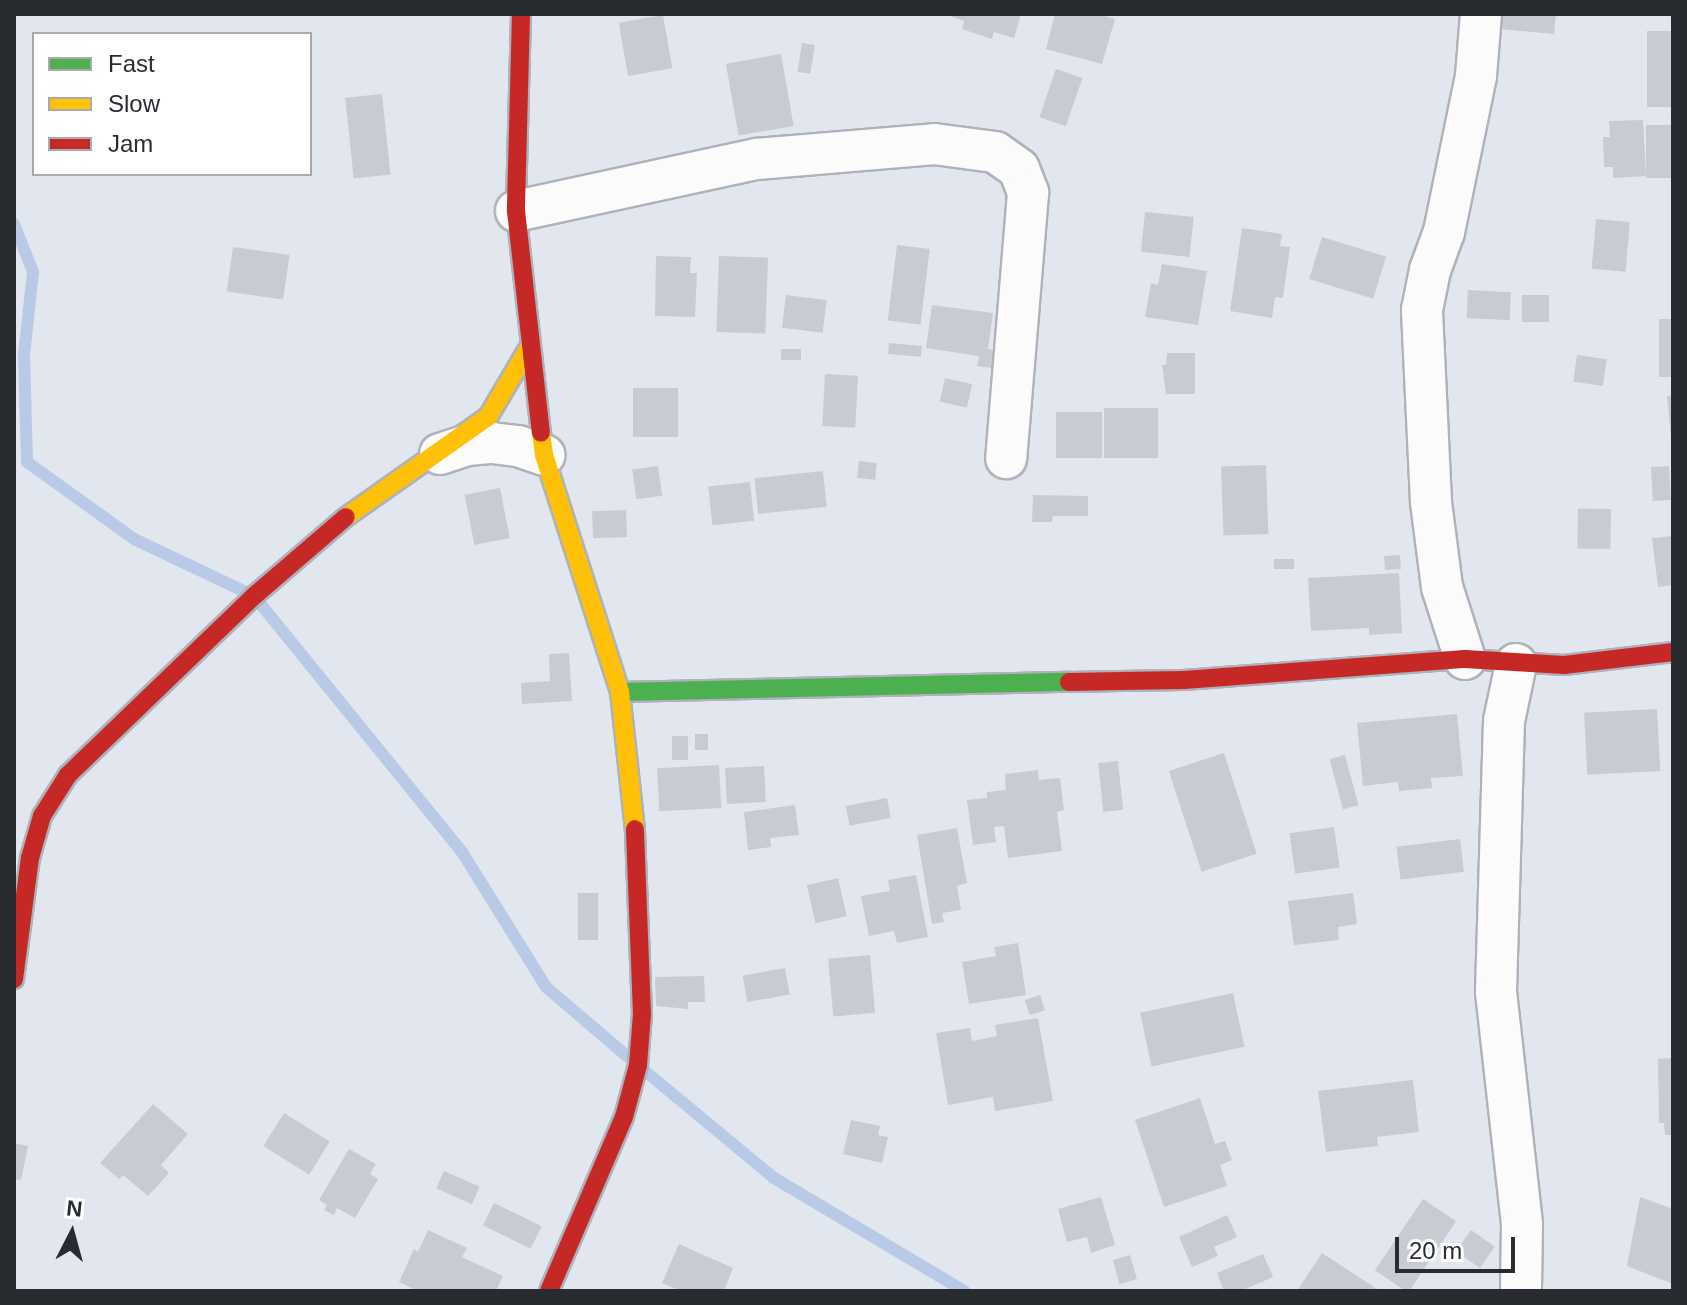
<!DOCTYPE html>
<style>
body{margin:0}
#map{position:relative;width:1687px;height:1305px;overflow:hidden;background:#e2e6ee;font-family:Arial,sans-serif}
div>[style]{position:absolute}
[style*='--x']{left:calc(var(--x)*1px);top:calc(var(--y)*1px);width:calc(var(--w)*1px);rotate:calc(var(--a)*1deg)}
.stream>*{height:12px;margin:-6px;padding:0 6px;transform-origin:6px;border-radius:6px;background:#b9cae7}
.building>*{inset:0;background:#c8ccd2;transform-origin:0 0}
.roads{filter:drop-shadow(2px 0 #afb2b8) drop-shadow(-2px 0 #afb2b8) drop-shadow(0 2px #afb2b8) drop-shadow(0 -2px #afb2b8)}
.street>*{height:40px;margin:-20px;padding:0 20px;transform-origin:20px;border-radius:20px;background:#fbfbfc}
.fast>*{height:18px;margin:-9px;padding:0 9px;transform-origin:9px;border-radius:9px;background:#4caf50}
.slow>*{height:18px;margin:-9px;padding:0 9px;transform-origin:9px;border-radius:9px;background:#ffc107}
.jam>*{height:18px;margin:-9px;padding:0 9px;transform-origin:9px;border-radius:9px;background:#c62828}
span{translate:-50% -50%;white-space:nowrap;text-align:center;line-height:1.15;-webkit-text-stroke:8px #fff;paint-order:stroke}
.frame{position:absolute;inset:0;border:16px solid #282c31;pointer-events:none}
.legend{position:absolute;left:32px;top:32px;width:280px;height:144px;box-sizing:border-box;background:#fff;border:2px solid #a9abad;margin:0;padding:10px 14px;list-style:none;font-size:24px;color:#282c31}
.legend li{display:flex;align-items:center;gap:16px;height:40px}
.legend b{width:40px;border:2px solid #a9abad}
.north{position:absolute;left:32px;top:1193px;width:80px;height:80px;-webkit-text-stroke:6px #fff;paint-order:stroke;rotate:6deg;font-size:22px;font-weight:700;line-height:32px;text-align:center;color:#282c31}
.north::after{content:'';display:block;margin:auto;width:28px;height:36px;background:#282c31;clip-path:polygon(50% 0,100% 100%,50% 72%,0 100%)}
.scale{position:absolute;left:1395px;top:1237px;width:120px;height:36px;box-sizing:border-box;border:4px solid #282c31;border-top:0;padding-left:10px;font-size:24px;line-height:28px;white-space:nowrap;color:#282c31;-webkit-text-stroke:6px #fff;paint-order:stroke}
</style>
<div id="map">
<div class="stream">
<i style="--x:14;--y:224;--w:52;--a:68.4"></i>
<i style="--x:33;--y:272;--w:83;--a:96.2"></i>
<i style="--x:24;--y:355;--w:107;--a:88.4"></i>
<i style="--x:27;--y:462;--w:132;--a:35.7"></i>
<i style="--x:134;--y:539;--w:133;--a:25.4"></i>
<i style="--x:254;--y:596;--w:330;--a:50.9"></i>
<i style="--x:462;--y:852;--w:159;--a:58.1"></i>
<i style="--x:546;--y:987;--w:108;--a:40.5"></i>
<i style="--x:645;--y:1071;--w:168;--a:39.7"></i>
<i style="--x:774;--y:1178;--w:221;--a:30.7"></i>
</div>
<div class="building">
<i style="clip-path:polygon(944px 14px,1021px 14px,1014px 38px,994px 32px,992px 39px,962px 29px,964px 21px)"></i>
<i style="clip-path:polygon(1055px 14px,1098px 14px,1115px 19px,1102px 64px,1046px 49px)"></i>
<i style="clip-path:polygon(1502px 14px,1556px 14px,1554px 34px,1500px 29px)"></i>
<i style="left:663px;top:15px;width:54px;height:45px;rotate:80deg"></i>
<i style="left:1673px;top:31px;width:76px;height:26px;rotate:90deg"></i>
<i style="left:802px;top:43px;width:13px;height:29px;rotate:9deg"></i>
<i style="left:781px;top:54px;width:73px;height:56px;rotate:80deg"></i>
<i style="left:1056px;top:69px;width:28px;height:51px;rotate:19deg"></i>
<i style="left:382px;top:94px;width:81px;height:37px;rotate:84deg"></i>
<i style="clip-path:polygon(1643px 120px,1646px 176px,1613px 178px,1613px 167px,1604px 167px,1603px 137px,1610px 137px,1609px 121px)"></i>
<i style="left:1673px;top:125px;width:53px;height:27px;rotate:90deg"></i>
<i style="left:1145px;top:212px;width:49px;height:40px;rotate:6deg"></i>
<i style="left:1596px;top:219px;width:34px;height:50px;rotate:5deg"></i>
<i style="clip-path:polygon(1242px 228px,1282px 234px,1280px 246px,1290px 247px,1283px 298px,1275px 297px,1272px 318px,1230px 311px)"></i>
<i style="left:1322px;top:237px;width:67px;height:44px;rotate:17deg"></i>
<i style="left:897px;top:245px;width:33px;height:76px;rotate:7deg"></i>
<i style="left:233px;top:247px;width:57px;height:45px;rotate:8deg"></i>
<i style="clip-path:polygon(656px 256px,691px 257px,690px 273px,697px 273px,695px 317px,655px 316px)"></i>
<i style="left:719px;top:256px;width:49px;height:76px;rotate:2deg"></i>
<i style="clip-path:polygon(1162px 264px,1207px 271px,1198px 325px,1145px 317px,1151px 283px,1158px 285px)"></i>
<i style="left:1468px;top:290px;width:43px;height:28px;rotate:3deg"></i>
<i style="left:786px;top:295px;width:41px;height:33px;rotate:7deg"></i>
<i style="left:1522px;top:295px;width:27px;height:27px"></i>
<i style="clip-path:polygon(932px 305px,993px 313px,988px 349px,995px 350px,992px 368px,977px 366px,979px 356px,926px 348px)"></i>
<i style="left:1659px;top:319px;width:14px;height:58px"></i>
<i style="left:889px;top:343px;width:33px;height:11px;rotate:5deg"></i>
<i style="left:781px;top:349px;width:20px;height:11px"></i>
<i style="clip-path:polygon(1167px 353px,1195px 353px,1195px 394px,1166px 394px,1162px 365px,1166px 365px)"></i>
<i style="left:1577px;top:355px;width:30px;height:27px;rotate:8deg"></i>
<i style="left:825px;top:374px;width:33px;height:52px;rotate:3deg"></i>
<i style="left:945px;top:378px;width:28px;height:24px;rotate:13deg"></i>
<i style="left:633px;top:388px;width:45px;height:49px"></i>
<i style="clip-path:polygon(1667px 396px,1673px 396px,1673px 438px,1671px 438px)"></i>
<i style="left:1104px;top:408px;width:54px;height:50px"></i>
<i style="left:1056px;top:412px;width:46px;height:46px"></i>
<i style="left:859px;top:461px;width:18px;height:17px;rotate:6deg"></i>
<i style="left:1266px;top:465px;width:69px;height:45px;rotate:88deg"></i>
<i style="left:658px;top:466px;width:30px;height:26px;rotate:82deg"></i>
<i style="left:1669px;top:466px;width:34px;height:18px;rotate:87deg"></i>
<i style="left:823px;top:471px;width:36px;height:69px;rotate:84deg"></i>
<i style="left:750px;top:482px;width:39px;height:42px;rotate:84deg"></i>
<i style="left:500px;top:488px;width:51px;height:36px;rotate:79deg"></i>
<i style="clip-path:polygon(1033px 495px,1088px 496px,1088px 516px,1053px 516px,1052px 522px,1032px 522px)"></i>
<i style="left:1611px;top:509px;width:40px;height:33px;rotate:91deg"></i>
<i style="left:626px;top:510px;width:27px;height:34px;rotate:88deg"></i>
<i style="clip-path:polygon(1673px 536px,1673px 585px,1658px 587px,1652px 538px)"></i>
<i style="left:1400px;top:555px;width:14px;height:16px;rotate:86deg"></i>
<i style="left:1294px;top:559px;width:10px;height:20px;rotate:90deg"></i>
<i style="clip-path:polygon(1399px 573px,1402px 633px,1369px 635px,1369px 628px,1311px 631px,1308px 578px)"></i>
<i style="clip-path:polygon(569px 653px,572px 701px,522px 704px,521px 683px,550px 681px,549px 654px)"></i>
<i style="left:1657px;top:709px;width:62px;height:73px;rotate:87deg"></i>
<i style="clip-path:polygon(1457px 714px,1463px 776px,1431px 778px,1432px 788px,1399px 791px,1398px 782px,1363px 786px,1357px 723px)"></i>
<i style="left:708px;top:734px;width:16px;height:13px;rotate:90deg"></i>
<i style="left:672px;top:736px;width:16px;height:24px"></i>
<i style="left:1224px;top:753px;width:106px;height:58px;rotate:72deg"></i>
<i style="left:1345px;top:755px;width:52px;height:16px;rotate:75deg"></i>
<i style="left:1118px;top:761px;width:49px;height:20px;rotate:84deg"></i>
<i style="left:719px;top:765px;width:43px;height:62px;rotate:87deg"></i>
<i style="left:764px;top:766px;width:36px;height:39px;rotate:87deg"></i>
<i style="clip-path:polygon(1038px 770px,1039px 780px,1060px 778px,1064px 810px,1057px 812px,1062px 851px,1008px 858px,1004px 826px,994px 827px,996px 842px,973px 845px,967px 800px,987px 798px,987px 792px,1006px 790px,1005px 774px)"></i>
<i style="left:887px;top:798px;width:20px;height:42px;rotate:79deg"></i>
<i style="clip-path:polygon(795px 805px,799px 835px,770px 838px,771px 847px,748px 850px,744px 812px)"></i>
<i style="left:1334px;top:827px;width:41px;height:45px;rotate:82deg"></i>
<i style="clip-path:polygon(957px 828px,967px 883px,957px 886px,961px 910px,942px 913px,944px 922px,932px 924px,917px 835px)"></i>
<i style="left:1460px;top:839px;width:33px;height:64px;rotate:83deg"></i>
<i style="clip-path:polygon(916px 875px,928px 937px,897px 943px,894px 931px,869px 936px,861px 896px,890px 891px,888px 880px)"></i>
<i style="left:838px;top:878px;width:39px;height:32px;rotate:77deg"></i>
<i style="left:578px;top:893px;width:20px;height:47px"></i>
<i style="clip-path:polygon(1353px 893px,1357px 924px,1338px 927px,1339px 940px,1294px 945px,1288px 901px)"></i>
<i style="clip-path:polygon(1018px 943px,1026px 995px,969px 1004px,962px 962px,996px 956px,994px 947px)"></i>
<i style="left:870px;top:955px;width:58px;height:42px;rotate:85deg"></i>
<i style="left:785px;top:968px;width:27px;height:43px;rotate:80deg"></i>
<i style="clip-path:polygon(704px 976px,705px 1002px,688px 1002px,688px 1009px,656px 1006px,655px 977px)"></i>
<i style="left:1233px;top:993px;width:55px;height:95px;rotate:78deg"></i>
<i style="left:1040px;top:995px;width:16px;height:16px;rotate:72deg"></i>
<i style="clip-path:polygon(1038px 1018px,1053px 1101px,995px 1111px,993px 1097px,948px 1105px,936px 1033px,970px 1028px,972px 1041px,997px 1036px,995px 1025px)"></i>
<i style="clip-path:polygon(1673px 1058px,1673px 1135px,1665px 1135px,1664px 1123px,1659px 1123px,1658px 1059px)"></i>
<i style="clip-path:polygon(1413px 1080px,1419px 1132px,1377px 1137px,1378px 1146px,1326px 1152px,1318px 1091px)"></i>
<i style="clip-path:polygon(1200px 1098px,1215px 1144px,1225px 1141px,1232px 1160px,1220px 1165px,1227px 1186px,1164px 1207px,1135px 1120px)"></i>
<i style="clip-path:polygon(153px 1104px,188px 1134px,161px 1165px,169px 1173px,148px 1196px,123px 1175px,119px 1179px,100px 1163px)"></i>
<i style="left:284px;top:1113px;width:54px;height:39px;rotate:32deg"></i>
<i style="clip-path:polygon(851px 1120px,880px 1126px,878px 1135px,888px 1137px,882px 1163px,843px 1154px)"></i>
<i style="clip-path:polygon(14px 1143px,28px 1146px,21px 1180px,14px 1179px)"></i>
<i style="clip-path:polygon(349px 1149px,376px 1164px,370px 1174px,378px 1179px,355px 1218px,337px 1208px,334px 1215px,324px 1210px,327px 1205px,319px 1200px)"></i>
<i style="left:444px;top:1171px;width:39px;height:19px;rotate:24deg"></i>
<i style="clip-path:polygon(1101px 1197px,1115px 1245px,1091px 1253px,1087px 1237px,1067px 1242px,1058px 1209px)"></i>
<i style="clip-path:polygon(1640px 1197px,1673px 1209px,1673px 1284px,1627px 1266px)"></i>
<i style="left:1423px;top:1199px;width:40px;height:86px;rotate:34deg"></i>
<i style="left:494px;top:1203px;width:53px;height:25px;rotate:26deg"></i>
<i style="clip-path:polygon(1227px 1215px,1237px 1237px,1214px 1247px,1218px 1256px,1192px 1267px,1179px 1237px)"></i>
<i style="clip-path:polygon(428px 1230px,467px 1248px,462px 1257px,503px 1276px,496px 1291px,418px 1291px,399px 1282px,414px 1249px,418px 1252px)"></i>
<i style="left:1471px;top:1230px;width:29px;height:26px;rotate:35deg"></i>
<i style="clip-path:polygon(679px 1244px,733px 1268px,724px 1291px,681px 1291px,662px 1283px)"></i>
<i style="clip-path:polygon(1322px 1253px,1380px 1291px,1297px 1291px)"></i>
<i style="clip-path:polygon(1263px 1254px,1273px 1277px,1241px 1291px,1224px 1291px,1217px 1273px)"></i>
<i style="left:1130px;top:1255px;width:25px;height:18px;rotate:74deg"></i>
</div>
<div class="roads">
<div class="street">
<i style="--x:516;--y:211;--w:247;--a:-12.2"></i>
<i style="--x:757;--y:159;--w:178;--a:-4.8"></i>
<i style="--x:934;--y:144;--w:62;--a:7.5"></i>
<i style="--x:995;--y:152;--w:29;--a:35"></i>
<i style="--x:1019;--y:169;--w:26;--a:69"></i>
<i style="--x:1028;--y:193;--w:266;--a:94.7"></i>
<i style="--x:440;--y:454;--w:28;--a:-18"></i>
<i style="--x:467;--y:445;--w:25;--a:-5"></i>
<i style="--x:492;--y:443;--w:26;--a:7"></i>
<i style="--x:518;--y:446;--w:28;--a:19"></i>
<i style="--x:1465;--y:659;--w:76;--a:-107.7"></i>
<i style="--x:1442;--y:587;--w:86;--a:-97.4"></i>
<i style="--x:1431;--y:502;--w:192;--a:-92.7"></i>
<i style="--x:1422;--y:310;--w:41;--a:-78.7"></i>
<i style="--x:1430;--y:270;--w:40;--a:-69.8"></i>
<i style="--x:1444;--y:232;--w:159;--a:-78.4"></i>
<i style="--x:1476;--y:76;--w:62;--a:-85.4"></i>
<i style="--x:1516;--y:664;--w:58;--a:101.9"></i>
<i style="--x:1504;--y:721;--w:271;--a:91.7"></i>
<i style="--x:1496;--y:992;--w:234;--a:83.6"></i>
<i style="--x:1522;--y:1225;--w:66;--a:90.9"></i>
</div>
<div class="fast">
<i style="--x:620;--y:692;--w:449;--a:-1.3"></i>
</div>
<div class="slow">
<i style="--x:541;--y:433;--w:22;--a:82"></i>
<i style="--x:544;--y:455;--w:249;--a:72.2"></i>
<i style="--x:620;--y:692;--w:138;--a:83.8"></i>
<i style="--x:346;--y:517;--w:174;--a:-35.2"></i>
<i style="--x:488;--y:417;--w:82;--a:-59.4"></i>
</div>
<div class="jam">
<i style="--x:521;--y:14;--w:197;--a:91.5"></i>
<i style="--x:516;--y:211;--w:223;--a:83.6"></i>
<i style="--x:1069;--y:682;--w:115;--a:-1"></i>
<i style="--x:1184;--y:680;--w:282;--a:-4.3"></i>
<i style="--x:1465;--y:659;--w:99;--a:3.5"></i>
<i style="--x:1564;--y:665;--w:110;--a:-6.8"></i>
<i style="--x:14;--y:979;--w:122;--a:-82.5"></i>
<i style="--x:30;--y:858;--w:44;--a:-74.1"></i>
<i style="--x:42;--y:816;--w:49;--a:-57.6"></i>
<i style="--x:68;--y:775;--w:258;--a:-43.9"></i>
<i style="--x:254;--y:596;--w:121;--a:-40.7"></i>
<i style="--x:549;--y:1291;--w:189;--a:-66.7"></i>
<i style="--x:624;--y:1117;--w:54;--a:-74.9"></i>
<i style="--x:638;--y:1065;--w:51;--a:-85.5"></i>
<i style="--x:642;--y:1014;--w:185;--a:-92.2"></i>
</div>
</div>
<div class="frame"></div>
<ul class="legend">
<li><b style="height:10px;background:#4caf50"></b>Fast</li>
<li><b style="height:10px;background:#ffc107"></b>Slow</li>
<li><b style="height:10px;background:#c62828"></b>Jam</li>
</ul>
<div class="north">N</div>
<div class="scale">20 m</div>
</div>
